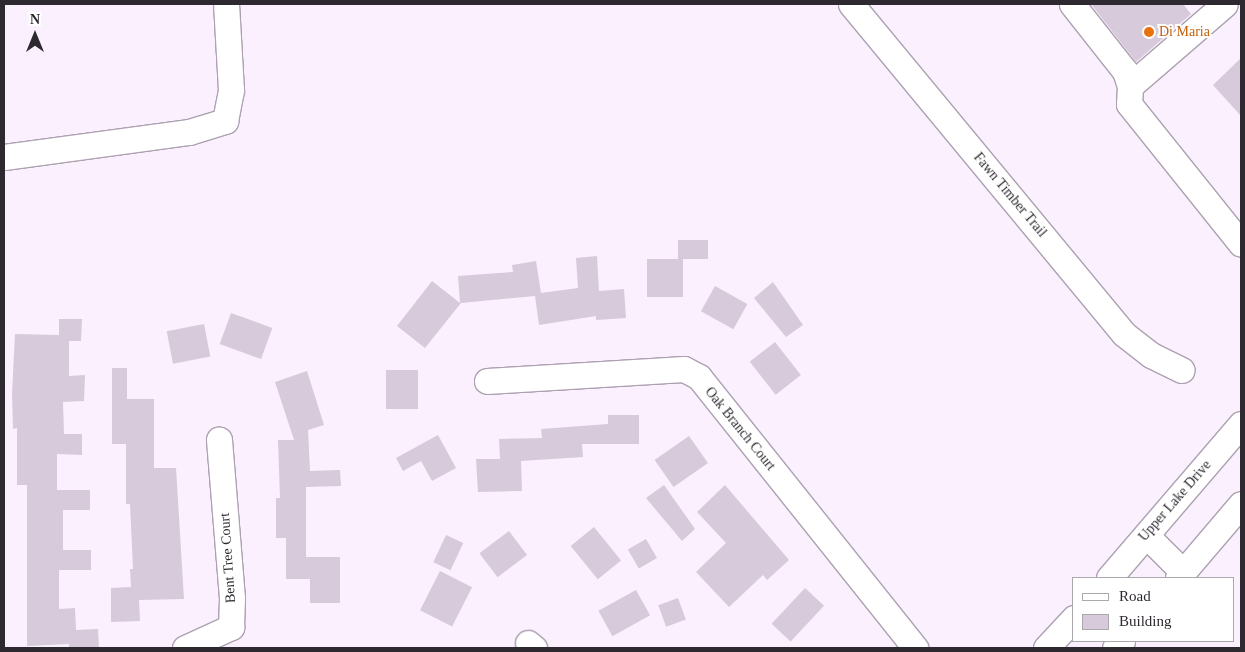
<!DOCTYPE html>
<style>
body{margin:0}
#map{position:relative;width:1245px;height:652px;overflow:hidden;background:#faf0fe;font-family:"Times New Roman",serif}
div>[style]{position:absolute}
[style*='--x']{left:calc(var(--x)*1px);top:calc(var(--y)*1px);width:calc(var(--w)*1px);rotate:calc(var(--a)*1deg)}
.building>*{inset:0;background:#d7cadb;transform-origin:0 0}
.roads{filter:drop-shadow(1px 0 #ada1b1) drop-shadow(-1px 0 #ada1b1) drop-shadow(0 1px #ada1b1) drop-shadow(0 -1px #ada1b1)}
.minor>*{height:25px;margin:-12.5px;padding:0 12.5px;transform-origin:12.5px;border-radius:12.5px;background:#fff}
.dots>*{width:14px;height:14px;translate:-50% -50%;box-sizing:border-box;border:2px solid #fff;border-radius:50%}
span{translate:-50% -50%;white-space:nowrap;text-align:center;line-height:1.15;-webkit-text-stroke:4px #fff;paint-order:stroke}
.food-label{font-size:14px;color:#c56008}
.left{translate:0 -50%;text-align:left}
.street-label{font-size:14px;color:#2e2930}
.frame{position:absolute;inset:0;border:5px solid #2e2930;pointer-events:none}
.legend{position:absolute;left:1072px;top:577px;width:162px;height:65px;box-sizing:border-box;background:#fff;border:1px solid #aba9ac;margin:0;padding:6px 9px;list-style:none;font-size:15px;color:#2e2930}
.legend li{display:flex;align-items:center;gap:10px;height:25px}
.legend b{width:25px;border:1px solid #aba9ac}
.north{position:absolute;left:10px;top:10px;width:50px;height:50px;-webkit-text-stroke:4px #fff;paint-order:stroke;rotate:0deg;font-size:14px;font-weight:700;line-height:20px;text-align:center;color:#2e2930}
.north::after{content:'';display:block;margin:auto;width:18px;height:22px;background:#2e2930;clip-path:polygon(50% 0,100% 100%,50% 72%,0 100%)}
</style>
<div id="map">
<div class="building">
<i style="clip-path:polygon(1091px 4px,1183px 4px,1191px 14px,1136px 62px)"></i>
<i style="clip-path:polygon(1241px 58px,1241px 116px,1213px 85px)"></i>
<i style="left:678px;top:240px;width:30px;height:19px"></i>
<i style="clip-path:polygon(597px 256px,599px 291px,624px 289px,626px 318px,596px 320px,596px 316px,539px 325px,535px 296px,461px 303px,425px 348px,397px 326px,432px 281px,460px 303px,458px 276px,513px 272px,512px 265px,536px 261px,541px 293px,578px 288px,576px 258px)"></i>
<i style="left:683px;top:259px;width:38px;height:36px;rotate:90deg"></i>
<i style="clip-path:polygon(773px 282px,803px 325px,786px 337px,754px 298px)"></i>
<i style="left:715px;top:286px;width:37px;height:29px;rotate:29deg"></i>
<i style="left:231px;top:313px;width:44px;height:33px;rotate:20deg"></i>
<i style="clip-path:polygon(59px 319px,82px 319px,81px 341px,69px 341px,69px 376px,85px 375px,84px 401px,63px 402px,64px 434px,82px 434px,82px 455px,57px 454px,57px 490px,90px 490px,90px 510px,63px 510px,63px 550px,91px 550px,91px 570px,59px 570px,59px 609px,75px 608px,76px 630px,98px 629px,99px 648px,69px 648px,69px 644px,27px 646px,27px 485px,17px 485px,17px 428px,13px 429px,12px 394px,15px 334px,59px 335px)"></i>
<i style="left:204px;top:324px;width:33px;height:38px;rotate:79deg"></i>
<i style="left:775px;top:342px;width:42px;height:32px;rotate:52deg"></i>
<i style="clip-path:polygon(112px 368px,127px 368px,127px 399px,154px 399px,154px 468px,176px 468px,184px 599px,139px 600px,140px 621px,111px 622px,111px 588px,131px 587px,130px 569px,133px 569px,130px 504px,126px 504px,126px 444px,112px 444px)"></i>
<i style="left:386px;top:370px;width:32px;height:39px"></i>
<i style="clip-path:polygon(307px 371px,324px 425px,308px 430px,310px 471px,340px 470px,341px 486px,306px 487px,306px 557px,340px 557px,340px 603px,310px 603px,310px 579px,286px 579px,286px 538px,276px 538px,276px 498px,280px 498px,278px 440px,294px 440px,275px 382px)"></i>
<i style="clip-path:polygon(608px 415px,639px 415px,639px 444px,582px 444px,583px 457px,521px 461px,522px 491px,478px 492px,476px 459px,500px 459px,499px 439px,542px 438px,541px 429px,608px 424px)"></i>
<i style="clip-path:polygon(438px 435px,456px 468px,432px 481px,421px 461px,403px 471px,396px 458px)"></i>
<i style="left:689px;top:436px;width:33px;height:42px;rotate:55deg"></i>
<i style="clip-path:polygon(664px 485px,695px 529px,682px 541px,646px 498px)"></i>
<i style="clip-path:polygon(725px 485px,789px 560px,767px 580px,763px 575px,729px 607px,696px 572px,726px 543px,697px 512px)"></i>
<i style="left:594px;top:527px;width:43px;height:30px;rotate:51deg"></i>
<i style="left:509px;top:531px;width:30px;height:37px;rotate:53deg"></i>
<i style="left:446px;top:535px;width:19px;height:30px;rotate:25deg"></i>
<i style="left:646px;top:539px;width:22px;height:21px;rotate:60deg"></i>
<i style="left:440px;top:571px;width:36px;height:44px;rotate:27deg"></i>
<i style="left:805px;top:588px;width:26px;height:49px;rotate:43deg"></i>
<i style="left:636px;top:590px;width:29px;height:43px;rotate:61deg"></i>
<i style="left:678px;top:598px;width:23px;height:21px;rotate:70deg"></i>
</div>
<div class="roads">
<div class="minor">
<i style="--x:851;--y:4;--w:428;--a:50.4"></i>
<i style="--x:1124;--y:334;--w:34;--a:38"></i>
<i style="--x:1151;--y:355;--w:34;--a:26"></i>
<i style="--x:1072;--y:4;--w:85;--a:51.7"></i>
<i style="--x:1125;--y:71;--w:16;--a:72"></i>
<i style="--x:1130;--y:86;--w:18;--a:93"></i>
<i style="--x:1129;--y:104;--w:179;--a:51.3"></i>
<i style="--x:1130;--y:86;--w:125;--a:-40.8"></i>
<i style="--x:4;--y:157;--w:187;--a:-7.7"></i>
<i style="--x:189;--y:132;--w:38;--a:-17"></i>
<i style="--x:225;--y:121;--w:32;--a:-79"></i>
<i style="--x:231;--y:90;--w:86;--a:-93.3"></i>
<i style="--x:487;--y:381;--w:197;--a:-3.5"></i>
<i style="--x:684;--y:369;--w:17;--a:28"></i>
<i style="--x:699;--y:377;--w:347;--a:51.4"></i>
<i style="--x:1146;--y:535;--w:52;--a:45"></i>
<i style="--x:1109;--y:578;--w:203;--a:-49.4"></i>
<i style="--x:1178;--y:578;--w:97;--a:-49.6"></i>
<i style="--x:528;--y:643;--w:8;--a:40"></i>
<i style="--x:185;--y:648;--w:51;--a:-24.5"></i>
<i style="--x:231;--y:627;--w:29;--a:-88"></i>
<i style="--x:232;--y:598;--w:159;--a:-94.7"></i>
<i style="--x:1046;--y:648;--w:41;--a:-47"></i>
<i style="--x:1115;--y:648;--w:10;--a:-45"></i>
</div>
</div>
<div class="dots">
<i style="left:1149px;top:32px;background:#e8710a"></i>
</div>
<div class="food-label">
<span class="left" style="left:1159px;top:32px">Di Maria</span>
</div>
<div class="street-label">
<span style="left:1010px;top:195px;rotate:50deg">Fawn Timber Trail</span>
<span style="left:740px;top:429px;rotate:51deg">Oak Branch Court</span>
<span style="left:1175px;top:501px;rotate:-49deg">Upper Lake Drive</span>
<span style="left:228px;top:558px;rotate:-94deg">Bent Tree Court</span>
</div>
<div class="frame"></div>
<ul class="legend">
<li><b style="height:6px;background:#fff"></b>Road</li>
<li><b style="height:14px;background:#d7cadb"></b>Building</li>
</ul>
<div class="north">N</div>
</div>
